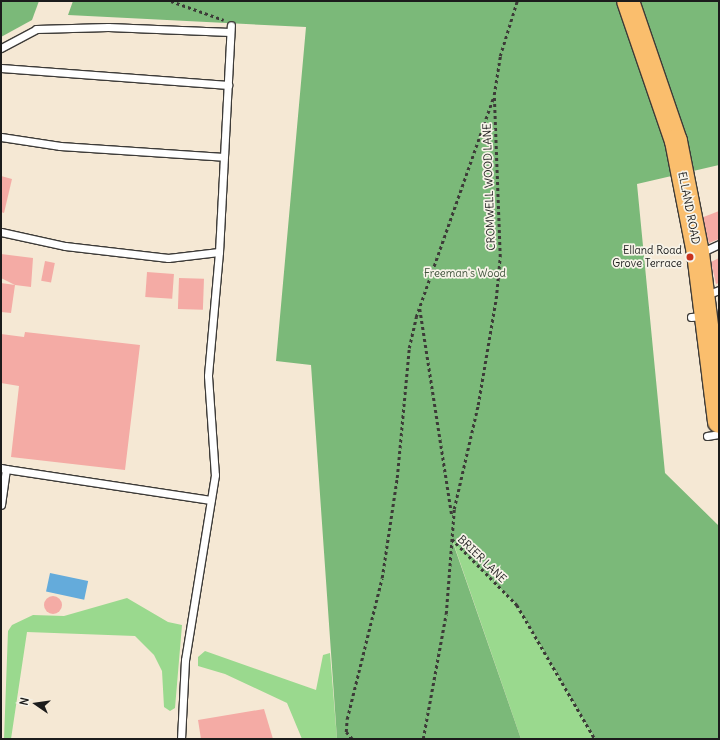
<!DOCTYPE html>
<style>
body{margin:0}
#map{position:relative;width:720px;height:740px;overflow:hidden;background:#f5e8d4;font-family:Delius,sans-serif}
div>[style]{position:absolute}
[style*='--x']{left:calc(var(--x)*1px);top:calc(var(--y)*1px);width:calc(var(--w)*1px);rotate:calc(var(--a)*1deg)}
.green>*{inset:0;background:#9ad98e}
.forest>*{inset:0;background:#7bb979}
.water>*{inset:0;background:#64abdb;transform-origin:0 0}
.building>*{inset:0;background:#f4aba5;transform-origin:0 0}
.round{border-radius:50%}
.path>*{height:2.5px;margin-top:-1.25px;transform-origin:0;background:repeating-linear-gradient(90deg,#3d3b38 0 3px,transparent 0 6px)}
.roads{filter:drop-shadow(1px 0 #3d3b38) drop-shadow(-1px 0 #3d3b38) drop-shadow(0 1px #3d3b38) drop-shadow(0 -1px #3d3b38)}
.lane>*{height:7px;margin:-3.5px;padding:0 3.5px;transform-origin:3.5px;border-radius:3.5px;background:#fff}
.primary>*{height:22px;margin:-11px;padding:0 11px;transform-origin:11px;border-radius:11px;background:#fabe6d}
.dots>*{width:11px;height:11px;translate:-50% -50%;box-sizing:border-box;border:2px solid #f7f3e8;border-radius:50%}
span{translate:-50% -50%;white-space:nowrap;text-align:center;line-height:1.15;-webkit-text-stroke:3.5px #f7f3e8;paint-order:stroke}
.street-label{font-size:11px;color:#1c1c1c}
.poi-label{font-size:11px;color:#1c1c1c}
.right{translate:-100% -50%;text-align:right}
.park-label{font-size:11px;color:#42553e}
.frame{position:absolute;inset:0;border:2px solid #1c1c1c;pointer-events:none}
.north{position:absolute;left:16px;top:684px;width:40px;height:40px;-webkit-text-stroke:3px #f7f3e8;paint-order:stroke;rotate:283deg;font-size:11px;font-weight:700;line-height:16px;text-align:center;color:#1c1c1c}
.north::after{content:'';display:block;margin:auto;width:14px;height:18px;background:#1c1c1c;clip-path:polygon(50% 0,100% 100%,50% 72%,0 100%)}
</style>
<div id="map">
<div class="green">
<i style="clip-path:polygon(452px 539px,517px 605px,595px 739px,521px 739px)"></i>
<i style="clip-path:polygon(127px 598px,168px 622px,182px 625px,175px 708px,170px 711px,164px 707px,162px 671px,154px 655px,135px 636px,27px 632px,11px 739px,4px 739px,8px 631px,12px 625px,33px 615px,64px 616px)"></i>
<i style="clip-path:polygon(205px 651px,316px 690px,323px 655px,330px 653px,337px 739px,302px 739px,287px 703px,225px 674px,198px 666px,198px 657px)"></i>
</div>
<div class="forest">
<i style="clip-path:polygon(1px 1px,39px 1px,32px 20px,1px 37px)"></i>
<i style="clip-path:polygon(73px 1px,719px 1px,719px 165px,637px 184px,665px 473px,719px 526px,719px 739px,595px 739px,517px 605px,452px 540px,521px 739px,337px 739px,311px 365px,276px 361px,306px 27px,68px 15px)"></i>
</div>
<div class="water">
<i style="left:50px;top:573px;width:39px;height:19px;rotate:12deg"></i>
</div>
<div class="building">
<i style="clip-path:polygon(1px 176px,12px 179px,4px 213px,1px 212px)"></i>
<i style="clip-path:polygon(719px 211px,719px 239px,709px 243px,701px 218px)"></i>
<i style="clip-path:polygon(1px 254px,33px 258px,31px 287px,15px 285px,11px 313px,1px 312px,1px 283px,15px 285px,1px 278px)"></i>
<i style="clip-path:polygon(719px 258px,719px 283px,716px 284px,711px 262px)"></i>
<i style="left:45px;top:261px;width:10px;height:20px;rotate:11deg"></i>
<i style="left:147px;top:272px;width:27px;height:25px;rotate:4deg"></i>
<i style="left:179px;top:278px;width:25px;height:31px;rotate:2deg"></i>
<i style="clip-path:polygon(25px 332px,140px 345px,125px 470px,11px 457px,19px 386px,1px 383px,1px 334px,24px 337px)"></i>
<i class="round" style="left:44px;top:596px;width:18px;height:18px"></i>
<i style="clip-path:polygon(264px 709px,273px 739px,201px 739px,198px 720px)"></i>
</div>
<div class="path">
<i style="--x:171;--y:1;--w:56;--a:19.7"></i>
<i style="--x:420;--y:309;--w:208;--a:81.2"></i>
<i style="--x:452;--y:539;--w:93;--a:45.4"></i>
<i style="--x:517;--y:605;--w:155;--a:59.8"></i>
<i style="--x:352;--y:739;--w:9;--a:-131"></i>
<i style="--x:346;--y:732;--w:13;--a:-86"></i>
<i style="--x:347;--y:719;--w:145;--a:-76.1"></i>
<i style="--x:382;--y:578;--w:101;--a:-81.5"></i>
<i style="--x:397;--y:478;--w:131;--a:-84.7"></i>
<i style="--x:409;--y:348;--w:32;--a:-77"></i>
<i style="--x:416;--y:317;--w:232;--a:-70.6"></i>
<i style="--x:423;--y:739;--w:127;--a:-79.6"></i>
<i style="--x:446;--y:614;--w:105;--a:-85.6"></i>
<i style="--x:454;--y:509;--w:107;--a:-77"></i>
<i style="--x:478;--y:405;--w:108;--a:-80.4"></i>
<i style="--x:496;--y:299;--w:42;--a:-84.6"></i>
<i style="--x:500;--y:257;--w:162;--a:-92.1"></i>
<i style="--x:494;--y:95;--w:39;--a:-81"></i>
<i style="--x:500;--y:56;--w:58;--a:-72.8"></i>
</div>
<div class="roads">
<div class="lane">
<i style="--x:1;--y:48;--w:40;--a:-28"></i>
<i style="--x:36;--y:29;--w:72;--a:-1.6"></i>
<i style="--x:108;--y:27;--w:122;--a:2.3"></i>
<i style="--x:1;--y:68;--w:228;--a:4.3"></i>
<i style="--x:1;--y:137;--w:60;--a:8.7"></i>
<i style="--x:60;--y:146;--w:164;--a:3.8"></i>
<i style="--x:1;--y:232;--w:66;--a:12.3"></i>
<i style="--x:65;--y:246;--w:104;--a:6.6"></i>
<i style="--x:168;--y:258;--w:51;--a:-6.7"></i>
<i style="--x:219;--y:252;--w:124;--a:95.1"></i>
<i style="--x:208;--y:376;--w:99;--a:86"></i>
<i style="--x:215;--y:475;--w:187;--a:99.2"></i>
<i style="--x:185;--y:660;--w:79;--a:92.9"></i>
<i style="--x:219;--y:252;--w:227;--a:-87"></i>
<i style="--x:700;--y:253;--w:21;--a:-25"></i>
<i style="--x:706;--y:295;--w:14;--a:-21"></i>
<i style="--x:691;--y:317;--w:13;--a:-4"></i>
<i style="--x:707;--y:436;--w:12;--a:-9"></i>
<i style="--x:1;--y:468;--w:5;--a:11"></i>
<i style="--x:6;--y:469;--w:36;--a:98"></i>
<i style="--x:6;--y:469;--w:207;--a:8.6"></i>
</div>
<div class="primary">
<i style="--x:628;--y:1;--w:148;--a:71.1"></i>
<i style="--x:676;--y:141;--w:114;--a:78.9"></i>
<i style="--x:698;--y:253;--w:170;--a:82.9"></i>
</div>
</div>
<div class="dots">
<i style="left:690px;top:257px;background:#c8321e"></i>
</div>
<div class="street-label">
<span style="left:489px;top:187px;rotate:-92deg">CROMWELL WOOD LANE</span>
<span style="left:689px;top:208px;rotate:79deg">ELLAND ROAD</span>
<span style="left:482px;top:559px;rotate:44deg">BRIER LANE</span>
</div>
<div class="poi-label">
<span class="right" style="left:682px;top:257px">Elland Road<br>Grove Terrace</span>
</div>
<div class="park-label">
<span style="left:465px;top:273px">Freeman's Wood</span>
</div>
<div class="frame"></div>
<div class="north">N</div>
</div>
